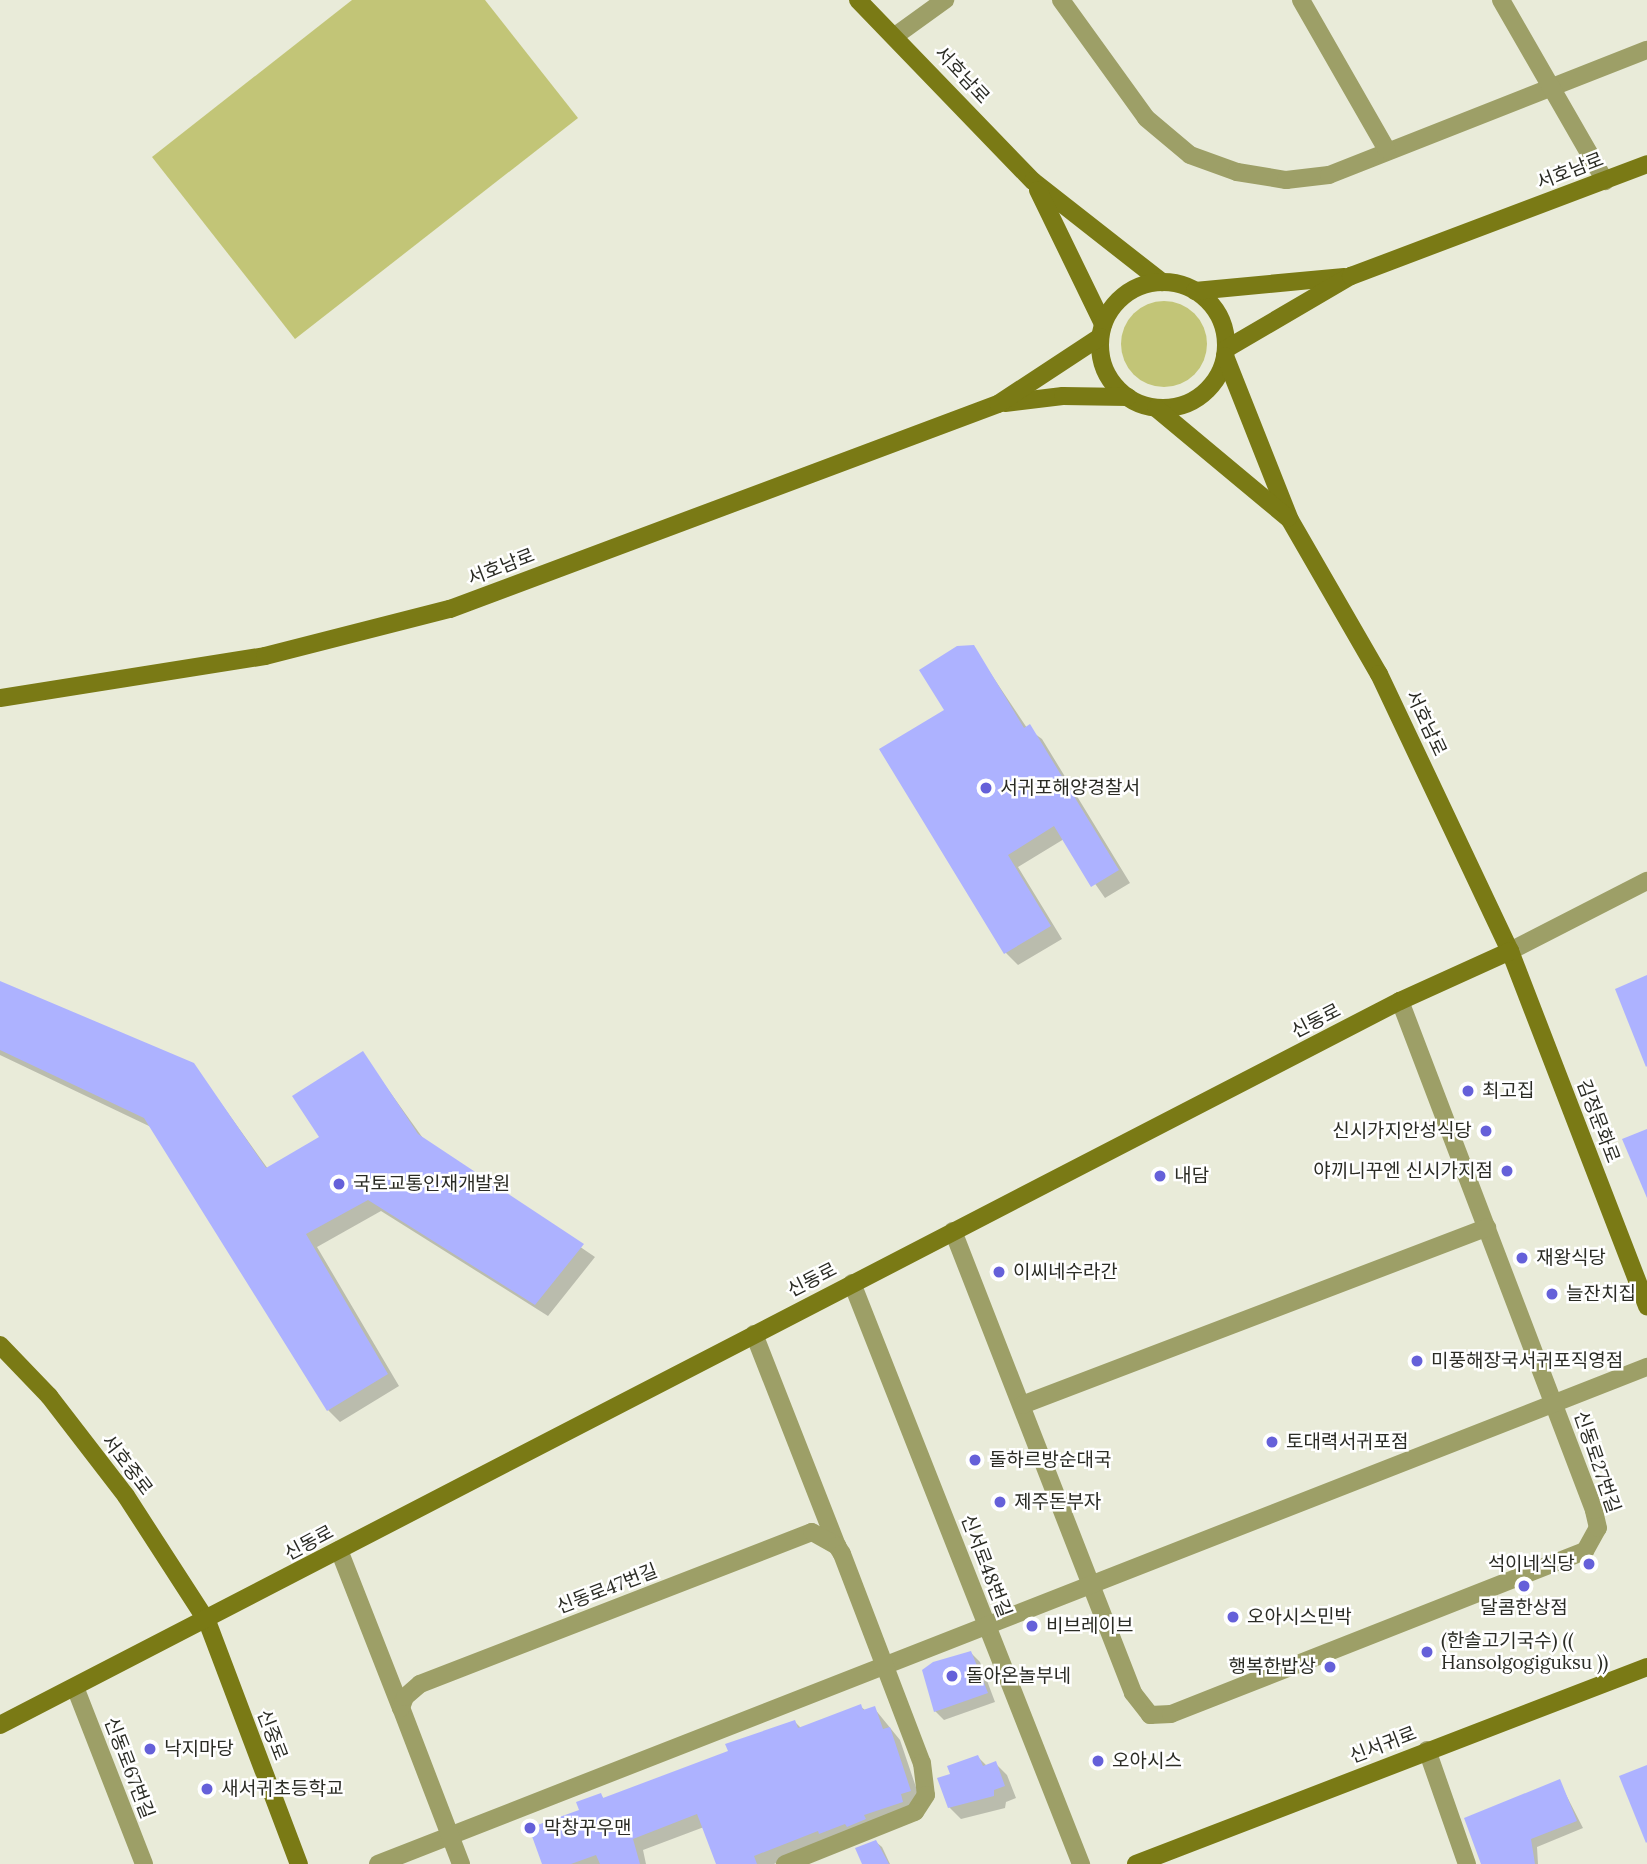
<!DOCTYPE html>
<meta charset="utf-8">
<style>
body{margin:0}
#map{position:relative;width:1647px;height:1864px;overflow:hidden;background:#e9ebd9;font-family:Lora,"Noto Sans KR",serif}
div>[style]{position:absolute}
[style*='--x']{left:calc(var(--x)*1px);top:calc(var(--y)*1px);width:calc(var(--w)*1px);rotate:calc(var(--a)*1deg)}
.green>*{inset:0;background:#c2c577}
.round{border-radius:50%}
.shadow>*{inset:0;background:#0003}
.building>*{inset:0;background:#adb2ff}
.street>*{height:18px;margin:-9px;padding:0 9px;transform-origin:9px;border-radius:9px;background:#9d9f67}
.secondary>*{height:18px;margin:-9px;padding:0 9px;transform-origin:9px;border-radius:9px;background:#7a7a15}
.secondary>.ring{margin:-9px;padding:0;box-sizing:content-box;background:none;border:18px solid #7a7a15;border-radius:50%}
.dots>*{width:19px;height:19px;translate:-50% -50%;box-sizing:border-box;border:4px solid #fff;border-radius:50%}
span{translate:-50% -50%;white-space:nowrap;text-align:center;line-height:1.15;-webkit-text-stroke:5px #fff;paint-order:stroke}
.street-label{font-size:19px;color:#2b2c25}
.poi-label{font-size:19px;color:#2b2c25}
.left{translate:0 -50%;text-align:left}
.right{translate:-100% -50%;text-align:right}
</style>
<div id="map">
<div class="green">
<i style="clip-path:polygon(352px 0,485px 0,578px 118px,295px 339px,152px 157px)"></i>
<i class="round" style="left:1121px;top:301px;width:86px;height:86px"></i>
</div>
<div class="shadow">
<i style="clip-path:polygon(973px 647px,1027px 728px,1042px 739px,1130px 883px,1105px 898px,1064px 839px,1018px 867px,1062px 939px,1018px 965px,1006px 953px,882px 750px,946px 711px)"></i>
<i style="clip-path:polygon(0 983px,193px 1064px,268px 1169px,322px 1138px,362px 1053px,425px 1141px,595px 1257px,548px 1316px,381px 1211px,317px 1247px,399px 1386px,340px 1422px,328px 1410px,151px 1127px,0 1055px)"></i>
<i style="clip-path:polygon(971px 1653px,980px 1662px,995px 1702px,944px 1720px,935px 1711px,923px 1671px)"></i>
<i style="clip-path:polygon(860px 1706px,866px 1711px,874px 1708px,900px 1740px,921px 1802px,774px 1864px,718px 1864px,704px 1827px,643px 1850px,646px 1864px,544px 1864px,581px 1811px,601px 1795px,604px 1799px,730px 1752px,795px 1722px,802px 1729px)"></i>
<i style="clip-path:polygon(978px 1757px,987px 1766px,995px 1763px,1007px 1775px,1016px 1798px,1006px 1802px,1005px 1808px,961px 1819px,949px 1807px,952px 1775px)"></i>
<i style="clip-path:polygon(1559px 1781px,1583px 1828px,1537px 1847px,1538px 1864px,1483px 1864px)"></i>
<i style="clip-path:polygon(876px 1842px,882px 1847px,890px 1864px,864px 1864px)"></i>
</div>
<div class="building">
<i style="clip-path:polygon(974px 645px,1024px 728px,1030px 724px,1119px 870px,1091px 887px,1054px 826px,1008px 855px,1051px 926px,1004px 954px,879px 749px,944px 710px,919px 670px,957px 646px)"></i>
<i style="clip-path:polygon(1647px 975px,1647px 1066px,1646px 1067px,1615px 989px)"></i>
<i style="clip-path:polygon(0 981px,194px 1063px,266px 1168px,319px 1137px,292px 1096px,363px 1051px,418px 1134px,584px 1244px,535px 1305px,368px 1200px,306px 1234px,388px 1374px,327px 1411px,144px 1118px,0 1050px)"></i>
<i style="clip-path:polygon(1647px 1129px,1647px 1198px,1622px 1139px)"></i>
<i style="clip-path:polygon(971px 1651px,988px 1693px,934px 1712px,922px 1670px,933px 1662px)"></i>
<i style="clip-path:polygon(861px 1704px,863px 1710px,875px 1706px,883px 1729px,890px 1727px,911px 1791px,901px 1794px,903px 1802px,864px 1815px,866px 1819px,847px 1827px,845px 1824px,819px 1834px,818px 1831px,754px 1856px,757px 1864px,716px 1864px,697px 1814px,633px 1839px,640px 1864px,600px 1864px,596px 1855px,571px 1864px,542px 1864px,529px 1828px,579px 1810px,576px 1802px,601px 1793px,603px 1798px,728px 1751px,725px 1744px,795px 1720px,798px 1728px)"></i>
<i style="clip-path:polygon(978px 1755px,983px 1766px,996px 1761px,1005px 1786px,994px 1790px,994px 1796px,948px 1808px,937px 1778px,950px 1774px,947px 1766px)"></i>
<i style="clip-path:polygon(1647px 1765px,1647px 1842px,1646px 1843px,1619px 1776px)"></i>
<i style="clip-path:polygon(1560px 1779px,1577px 1821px,1531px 1839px,1535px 1864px,1481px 1864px,1464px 1818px)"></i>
<i style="clip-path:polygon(876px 1840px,889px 1864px,862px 1864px,855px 1848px)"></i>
</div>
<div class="street">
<i style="--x:1061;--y:0;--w:145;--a:54.2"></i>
<i style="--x:1146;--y:118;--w:57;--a:40.1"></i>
<i style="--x:1190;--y:155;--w:50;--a:19.9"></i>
<i style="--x:1237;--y:172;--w:50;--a:9.3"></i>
<i style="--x:1286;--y:180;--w:43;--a:-6.6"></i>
<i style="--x:1329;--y:175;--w:342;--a:-21.5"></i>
<i style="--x:1301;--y:0;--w:173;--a:60.2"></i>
<i style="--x:1501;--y:0;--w:209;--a:60.1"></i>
<i style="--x:895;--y:36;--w:62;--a:-35.8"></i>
<i style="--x:1510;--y:951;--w:154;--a:-27.1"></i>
<i style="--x:953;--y:1231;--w:496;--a:68.7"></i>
<i style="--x:1133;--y:1693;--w:28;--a:52"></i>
<i style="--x:1150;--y:1715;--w:21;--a:-3"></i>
<i style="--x:1171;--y:1714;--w:445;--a:-21.5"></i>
<i style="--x:1585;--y:1551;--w:26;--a:-61"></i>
<i style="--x:1598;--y:1528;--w:18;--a:-103"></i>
<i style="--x:1594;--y:1510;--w:545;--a:-110.86"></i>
<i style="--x:852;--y:1283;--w:625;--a:68.49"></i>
<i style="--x:754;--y:1334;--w:228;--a:68.6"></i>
<i style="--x:1022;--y:1405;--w:498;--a:-20.9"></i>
<i style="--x:339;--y:1550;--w:170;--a:68.6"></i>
<i style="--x:75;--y:1687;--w:190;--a:68.7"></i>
<i style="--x:1427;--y:1750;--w:121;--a:70.7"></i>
<i style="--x:378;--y:1864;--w:1363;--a:-21.39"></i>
<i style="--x:461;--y:1864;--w:167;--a:-111"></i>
<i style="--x:401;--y:1708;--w:12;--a:-70"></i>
<i style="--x:405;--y:1697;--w:20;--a:-41"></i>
<i style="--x:420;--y:1684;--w:420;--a:-21.2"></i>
<i style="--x:812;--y:1532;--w:29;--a:29"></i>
<i style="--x:837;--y:1546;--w:9;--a:58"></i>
<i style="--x:842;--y:1554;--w:224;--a:69.1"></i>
<i style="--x:922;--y:1763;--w:32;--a:83"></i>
<i style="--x:926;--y:1795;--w:20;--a:123"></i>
<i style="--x:915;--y:1812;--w:140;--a:158.2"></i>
</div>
<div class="secondary">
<i style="--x:858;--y:0;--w:252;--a:46"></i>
<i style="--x:1033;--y:181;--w:164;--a:38.1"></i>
<i style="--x:1038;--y:190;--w:149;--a:64.1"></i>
<i class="ring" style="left:1100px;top:282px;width:108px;height:108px"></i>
<i style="--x:1195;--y:291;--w:150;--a:-5.4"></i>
<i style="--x:1226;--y:349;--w:145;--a:-30.3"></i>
<i style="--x:1351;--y:276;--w:316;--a:-20.7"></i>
<i style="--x:1225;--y:356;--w:176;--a:68.4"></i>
<i style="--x:1290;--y:520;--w:178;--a:60"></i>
<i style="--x:1379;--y:674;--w:306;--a:64.7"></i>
<i style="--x:1510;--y:951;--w:381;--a:68.9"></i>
<i style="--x:1005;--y:403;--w:58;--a:-6.9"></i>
<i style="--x:1063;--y:396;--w:65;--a:0.9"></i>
<i style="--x:1156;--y:408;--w:172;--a:39.8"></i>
<i style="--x:0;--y:698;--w:268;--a:-9"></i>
<i style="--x:265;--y:656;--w:191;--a:-14.3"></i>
<i style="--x:450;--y:609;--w:585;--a:-20.51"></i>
<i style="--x:998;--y:404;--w:122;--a:-33.3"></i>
<i style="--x:0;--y:1345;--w:71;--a:46.1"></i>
<i style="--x:49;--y:1396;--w:126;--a:52.4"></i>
<i style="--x:126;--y:1496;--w:149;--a:57.1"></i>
<i style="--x:207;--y:1621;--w:260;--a:69.3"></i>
<i style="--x:0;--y:1725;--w:1576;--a:-27.35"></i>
<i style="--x:1400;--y:1001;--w:121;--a:-24.4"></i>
<i style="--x:1136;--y:1864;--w:548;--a:-21.08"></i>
</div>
<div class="dots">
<i style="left:986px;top:788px;background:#6560d9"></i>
<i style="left:1468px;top:1091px;background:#6560d9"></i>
<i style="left:1486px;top:1131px;background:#6560d9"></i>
<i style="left:1507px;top:1171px;background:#6560d9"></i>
<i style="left:1160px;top:1176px;background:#6560d9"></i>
<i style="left:339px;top:1184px;background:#6560d9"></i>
<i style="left:1522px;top:1258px;background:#6560d9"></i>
<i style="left:999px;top:1272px;background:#6560d9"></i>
<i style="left:1552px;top:1294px;background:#6560d9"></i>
<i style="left:1417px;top:1361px;background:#6560d9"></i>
<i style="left:1272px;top:1442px;background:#6560d9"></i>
<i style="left:975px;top:1460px;background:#6560d9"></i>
<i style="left:1000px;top:1502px;background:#6560d9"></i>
<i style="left:1589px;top:1564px;background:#6560d9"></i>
<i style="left:1524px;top:1586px;background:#6560d9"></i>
<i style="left:1233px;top:1617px;background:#6560d9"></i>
<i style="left:1032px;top:1626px;background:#6560d9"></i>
<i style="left:1427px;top:1652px;background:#6560d9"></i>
<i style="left:1330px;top:1667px;background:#6560d9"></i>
<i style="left:952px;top:1676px;background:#6560d9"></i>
<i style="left:150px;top:1749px;background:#6560d9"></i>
<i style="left:1098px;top:1761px;background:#6560d9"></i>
<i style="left:207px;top:1789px;background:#6560d9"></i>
<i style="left:530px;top:1828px;background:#6560d9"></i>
</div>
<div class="street-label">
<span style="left:962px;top:75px;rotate:47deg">서호남로</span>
<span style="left:1570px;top:171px;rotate:-21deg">서호남로</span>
<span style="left:501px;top:567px;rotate:-21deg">서호남로</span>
<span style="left:1426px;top:723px;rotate:65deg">서호남로</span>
<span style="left:1316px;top:1021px;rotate:-27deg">신동로</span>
<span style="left:1598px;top:1121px;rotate:69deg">김정문화로</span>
<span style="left:812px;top:1280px;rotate:-27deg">신동로</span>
<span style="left:1597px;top:1462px;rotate:71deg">신동로27번길</span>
<span style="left:127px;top:1465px;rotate:53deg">서호중로</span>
<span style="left:309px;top:1543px;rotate:-28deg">신동로</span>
<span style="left:986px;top:1566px;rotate:69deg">신서로48번길</span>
<span style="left:607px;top:1589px;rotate:-21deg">신동로47번길</span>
<span style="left:272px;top:1735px;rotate:69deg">신중로</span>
<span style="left:1383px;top:1745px;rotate:-21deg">신서귀로</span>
<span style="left:129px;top:1768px;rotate:69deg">신동로67번길</span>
</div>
<div class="poi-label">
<span class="left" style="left:1000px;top:788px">서귀포해양경찰서</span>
<span class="left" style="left:1482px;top:1091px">최고집</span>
<span class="right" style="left:1472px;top:1131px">신시가지안성식당</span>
<span class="right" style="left:1493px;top:1171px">야끼니꾸엔 신시가지점</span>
<span class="left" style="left:1174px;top:1176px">내담</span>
<span class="left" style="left:353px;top:1184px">국토교통인재개발원</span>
<span class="left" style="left:1536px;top:1258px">재왕식당</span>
<span class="left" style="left:1013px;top:1272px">이씨네수라간</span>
<span class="left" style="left:1566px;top:1294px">늘잔치집</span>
<span class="left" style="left:1431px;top:1361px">미풍해장국서귀포직영점</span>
<span class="left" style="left:1286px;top:1442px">토대력서귀포점</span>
<span class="left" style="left:989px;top:1460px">돌하르방순대국</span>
<span class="left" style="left:1014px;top:1502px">제주돈부자</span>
<span class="right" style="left:1575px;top:1564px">석이네식당</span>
<span style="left:1524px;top:1608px">달콤한상점</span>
<span class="left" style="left:1247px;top:1617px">오아시스민박</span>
<span class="left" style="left:1046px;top:1626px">비브레이브</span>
<span class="left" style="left:1441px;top:1652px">(한솔고기국수) ((<br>Hansolgogiguksu ))</span>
<span class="right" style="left:1316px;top:1667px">행복한밥상</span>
<span class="left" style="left:966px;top:1676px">돌아온놀부네</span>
<span class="left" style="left:164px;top:1749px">낙지마당</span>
<span class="left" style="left:1112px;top:1761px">오아시스</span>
<span class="left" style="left:221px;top:1789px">새서귀초등학교</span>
<span class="left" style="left:544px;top:1828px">막창꾸우맨</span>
</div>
</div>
